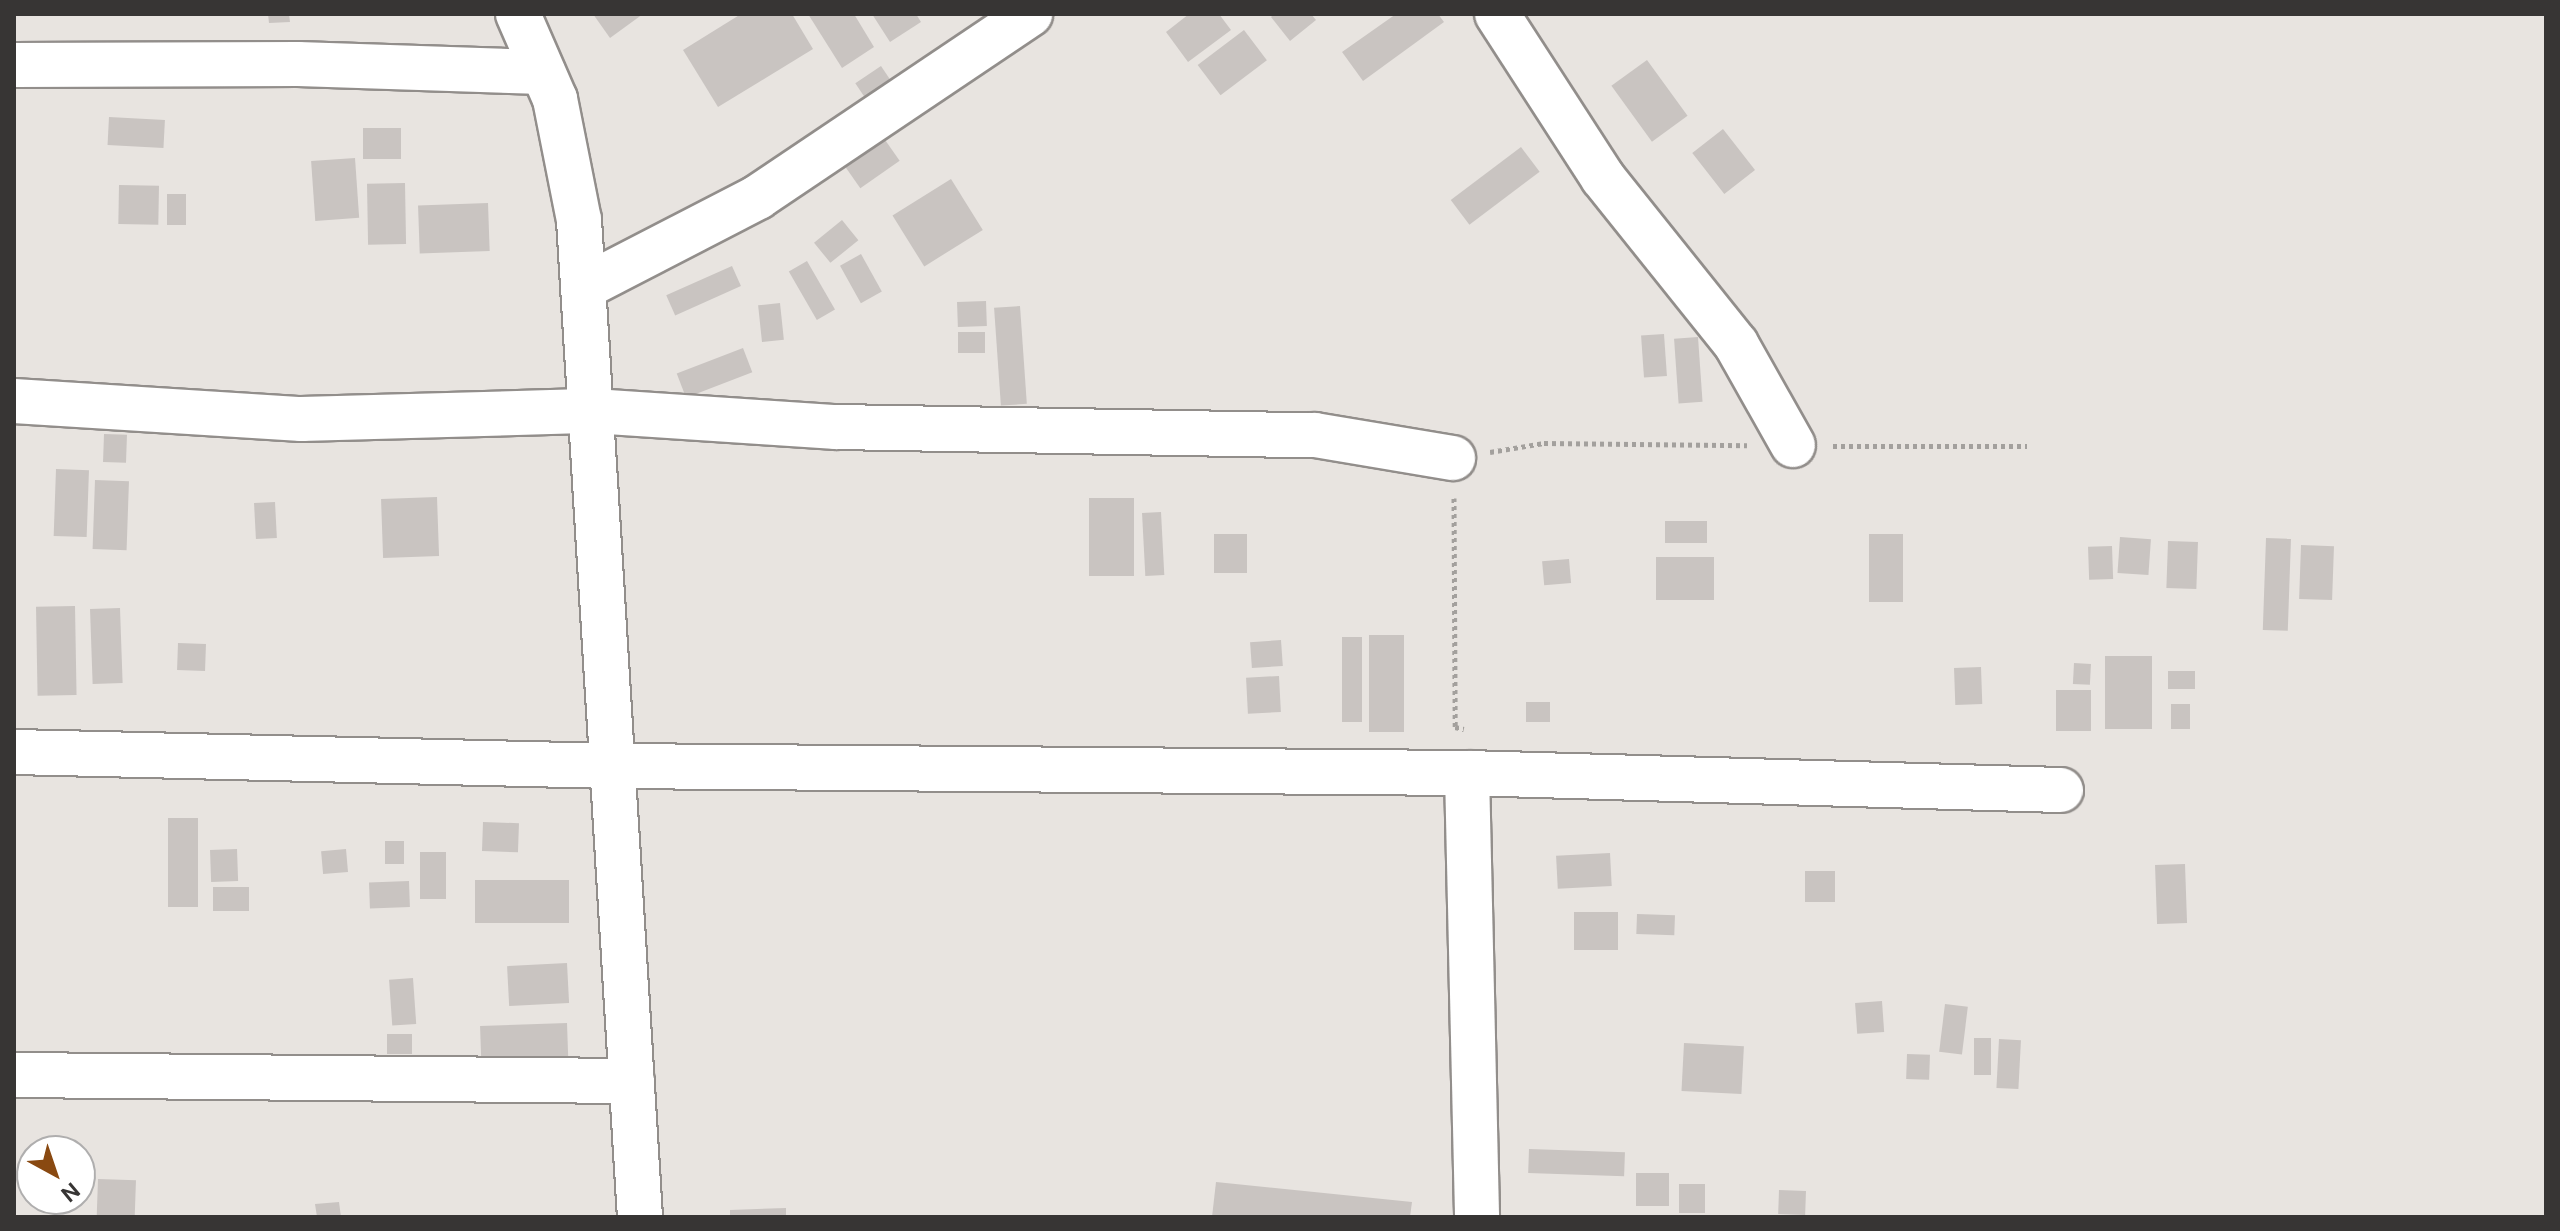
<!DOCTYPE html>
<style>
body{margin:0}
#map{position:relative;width:2560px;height:1231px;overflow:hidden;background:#e8e4e0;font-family:"DM Sans",sans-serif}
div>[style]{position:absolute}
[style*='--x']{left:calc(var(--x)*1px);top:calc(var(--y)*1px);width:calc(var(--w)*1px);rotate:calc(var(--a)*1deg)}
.building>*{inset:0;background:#c9c4c1;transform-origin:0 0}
.path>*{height:5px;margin-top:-2.5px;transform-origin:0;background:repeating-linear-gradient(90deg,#a3a09d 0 4px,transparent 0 8px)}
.roads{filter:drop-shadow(2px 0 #928e8b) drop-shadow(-2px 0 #928e8b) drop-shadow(0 2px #928e8b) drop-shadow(0 -2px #928e8b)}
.street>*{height:44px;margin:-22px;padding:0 22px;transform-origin:22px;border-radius:22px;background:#fff}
span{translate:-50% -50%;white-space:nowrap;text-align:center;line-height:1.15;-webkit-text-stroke:6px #fff;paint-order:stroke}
.frame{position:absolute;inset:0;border:16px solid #373534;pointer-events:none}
.north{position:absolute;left:16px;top:1135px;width:80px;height:80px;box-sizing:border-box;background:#fff;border:2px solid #afaeae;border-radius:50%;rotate:140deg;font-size:22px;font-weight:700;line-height:32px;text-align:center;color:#373534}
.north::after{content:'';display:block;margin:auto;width:28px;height:36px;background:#894911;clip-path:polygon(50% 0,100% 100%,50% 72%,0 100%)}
</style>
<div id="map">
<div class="building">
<i style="clip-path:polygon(268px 14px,289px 14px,290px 22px,269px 23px)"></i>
<i style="clip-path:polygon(593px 14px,643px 14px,610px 38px)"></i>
<i style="clip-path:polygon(741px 14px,792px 14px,813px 49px,718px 107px,683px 50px)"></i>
<i style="clip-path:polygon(808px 14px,854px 14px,874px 47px,842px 68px)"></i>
<i style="clip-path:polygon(872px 14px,916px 14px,921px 22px,890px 42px)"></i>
<i style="clip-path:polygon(1189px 14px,1219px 14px,1231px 30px,1188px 62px,1166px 32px)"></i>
<i style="clip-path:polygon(1274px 14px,1311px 14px,1316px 20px,1290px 41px,1271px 17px)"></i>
<i style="clip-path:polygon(1396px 14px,1438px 14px,1444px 22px,1363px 81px,1342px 52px)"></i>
<i style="left:1244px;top:30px;width:38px;height:58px;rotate:53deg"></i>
<i style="left:1647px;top:60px;width:69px;height:44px;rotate:54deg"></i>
<i style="left:881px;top:66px;width:27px;height:31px;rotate:56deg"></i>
<i style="left:109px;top:117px;width:56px;height:28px;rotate:3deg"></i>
<i style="left:363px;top:128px;width:38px;height:31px"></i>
<i style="left:1723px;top:129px;width:52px;height:39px;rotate:52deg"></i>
<i style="left:883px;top:137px;width:29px;height:48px;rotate:55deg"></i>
<i style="left:1521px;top:147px;width:31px;height:88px;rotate:53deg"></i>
<i style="left:355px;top:158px;width:60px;height:44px;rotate:86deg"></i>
<i style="left:951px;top:179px;width:60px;height:69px;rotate:58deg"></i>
<i style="left:405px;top:183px;width:61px;height:38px;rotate:89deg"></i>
<i style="left:119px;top:185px;width:40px;height:39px;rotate:1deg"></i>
<i style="left:167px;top:194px;width:19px;height:31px"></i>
<i style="left:488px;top:203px;width:48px;height:70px;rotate:88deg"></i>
<i style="left:842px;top:220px;width:26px;height:36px;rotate:51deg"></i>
<i style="left:861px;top:254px;width:43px;height:24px;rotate:61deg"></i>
<i style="left:807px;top:261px;width:56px;height:21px;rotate:60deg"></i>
<i style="left:732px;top:266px;width:22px;height:72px;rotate:66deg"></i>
<i style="left:986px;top:301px;width:25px;height:29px;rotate:88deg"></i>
<i style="left:780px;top:303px;width:37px;height:22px;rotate:84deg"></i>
<i style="left:1020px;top:306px;width:98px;height:26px;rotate:86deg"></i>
<i style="left:958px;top:332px;width:27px;height:21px"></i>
<i style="left:1664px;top:334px;width:42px;height:23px;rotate:86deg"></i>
<i style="left:1698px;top:337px;width:65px;height:24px;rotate:86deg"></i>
<i style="left:743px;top:348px;width:26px;height:71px;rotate:69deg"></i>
<i style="left:104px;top:434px;width:23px;height:28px;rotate:2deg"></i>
<i style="left:56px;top:469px;width:33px;height:67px;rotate:2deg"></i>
<i style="left:95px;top:480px;width:34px;height:69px;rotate:2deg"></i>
<i style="left:437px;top:497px;width:59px;height:56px;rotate:88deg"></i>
<i style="left:1089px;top:498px;width:45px;height:78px"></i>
<i style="left:275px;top:502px;width:36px;height:21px;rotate:87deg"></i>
<i style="left:1161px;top:512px;width:63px;height:19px;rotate:87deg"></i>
<i style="left:1707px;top:521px;width:22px;height:42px;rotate:90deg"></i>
<i style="left:1214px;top:534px;width:33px;height:39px"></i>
<i style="left:1869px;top:534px;width:34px;height:68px"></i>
<i style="left:2120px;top:537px;width:31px;height:36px;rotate:4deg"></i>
<i style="left:2266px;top:538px;width:25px;height:92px;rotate:2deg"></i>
<i style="left:2168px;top:541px;width:30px;height:47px;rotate:2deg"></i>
<i style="left:2301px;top:545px;width:33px;height:54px;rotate:2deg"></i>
<i style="left:2112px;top:546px;width:33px;height:24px;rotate:88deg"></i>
<i style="left:1656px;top:557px;width:58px;height:43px"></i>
<i style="left:1569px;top:559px;width:24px;height:27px;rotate:85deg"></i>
<i style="left:75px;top:606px;width:89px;height:39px;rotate:89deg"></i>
<i style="left:120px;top:608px;width:75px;height:30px;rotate:88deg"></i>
<i style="left:1369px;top:635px;width:35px;height:97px"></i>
<i style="left:1342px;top:637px;width:20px;height:85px"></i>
<i style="left:1281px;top:640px;width:26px;height:31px;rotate:86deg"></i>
<i style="left:178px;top:643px;width:28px;height:27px;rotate:2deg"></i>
<i style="left:2105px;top:656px;width:47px;height:73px"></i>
<i style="left:2074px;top:663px;width:17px;height:21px;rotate:3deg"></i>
<i style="left:1981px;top:667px;width:37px;height:27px;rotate:88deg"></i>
<i style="left:2168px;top:671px;width:27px;height:18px"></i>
<i style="left:1279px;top:676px;width:36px;height:33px;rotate:87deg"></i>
<i style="left:2056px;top:690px;width:35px;height:41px"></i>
<i style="left:1550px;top:702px;width:20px;height:24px;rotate:90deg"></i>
<i style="left:2171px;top:704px;width:19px;height:25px"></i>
<i style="left:168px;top:818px;width:30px;height:89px"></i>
<i style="left:483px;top:822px;width:36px;height:29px;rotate:2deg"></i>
<i style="left:385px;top:841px;width:19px;height:23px"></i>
<i style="left:237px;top:849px;width:32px;height:27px;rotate:88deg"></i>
<i style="left:346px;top:849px;width:23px;height:25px;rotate:85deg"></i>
<i style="left:420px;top:852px;width:26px;height:47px"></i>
<i style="left:1610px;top:853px;width:33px;height:54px;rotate:87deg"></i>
<i style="left:2185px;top:864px;width:59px;height:30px;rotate:88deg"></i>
<i style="left:1835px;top:871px;width:31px;height:30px;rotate:90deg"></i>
<i style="left:475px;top:880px;width:94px;height:43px"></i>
<i style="left:409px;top:881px;width:26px;height:40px;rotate:88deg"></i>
<i style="left:249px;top:887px;width:24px;height:36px;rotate:90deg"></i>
<i style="left:1574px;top:912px;width:44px;height:38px"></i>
<i style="left:1637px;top:914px;width:38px;height:20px;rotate:2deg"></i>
<i style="left:567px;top:963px;width:40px;height:60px;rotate:87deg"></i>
<i style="left:413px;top:978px;width:46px;height:24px;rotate:86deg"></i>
<i style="left:1882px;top:1001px;width:31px;height:27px;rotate:86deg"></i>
<i style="left:1945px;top:1004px;width:23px;height:48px;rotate:7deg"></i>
<i style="left:567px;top:1023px;width:36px;height:87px;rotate:88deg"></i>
<i style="left:412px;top:1034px;width:20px;height:25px;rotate:90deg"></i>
<i style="left:1974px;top:1038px;width:17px;height:37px"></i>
<i style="left:1999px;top:1039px;width:22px;height:49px;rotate:3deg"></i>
<i style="left:1684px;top:1043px;width:60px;height:48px;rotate:3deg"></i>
<i style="left:1907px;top:1054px;width:23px;height:25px;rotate:2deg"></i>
<i style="left:1529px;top:1149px;width:96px;height:24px;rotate:2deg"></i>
<i style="left:1669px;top:1173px;width:33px;height:33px;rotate:90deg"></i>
<i style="left:98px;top:1179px;width:38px;height:38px;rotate:2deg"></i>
<i style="clip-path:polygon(1216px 1182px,1412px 1202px,1410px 1217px,1212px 1217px)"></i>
<i style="left:1679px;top:1184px;width:26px;height:29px"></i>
<i style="left:1779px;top:1190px;width:27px;height:24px;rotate:2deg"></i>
<i style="clip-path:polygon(339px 1202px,341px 1217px,317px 1217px,315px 1204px)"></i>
<i style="clip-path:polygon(786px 1208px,786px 1217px,730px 1217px,730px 1210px)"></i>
</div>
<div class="path">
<i style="--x:1833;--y:446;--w:194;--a:0"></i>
<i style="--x:1490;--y:452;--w:55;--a:-9.5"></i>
<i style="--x:1544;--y:443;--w:203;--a:0.6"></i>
<i style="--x:1454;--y:498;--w:229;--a:89.7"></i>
<i style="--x:1455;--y:727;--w:9;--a:13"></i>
</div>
<div class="roads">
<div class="street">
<i style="--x:518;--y:14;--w:93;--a:66.5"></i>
<i style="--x:555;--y:99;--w:123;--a:78.8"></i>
<i style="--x:579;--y:220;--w:999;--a:86.5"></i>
<i style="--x:1497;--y:14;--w:195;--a:57.1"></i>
<i style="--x:1603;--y:178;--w:213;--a:51.3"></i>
<i style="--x:1736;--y:344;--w:116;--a:60.6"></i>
<i style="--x:14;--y:65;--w:284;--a:-0.2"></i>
<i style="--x:298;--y:64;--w:245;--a:1.9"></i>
<i style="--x:584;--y:287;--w:196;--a:-27.3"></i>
<i style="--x:758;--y:197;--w:328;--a:-33.9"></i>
<i style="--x:14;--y:401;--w:288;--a:3.6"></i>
<i style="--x:301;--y:419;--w:292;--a:-1.6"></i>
<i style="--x:593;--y:411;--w:244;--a:3.8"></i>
<i style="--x:836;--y:427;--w:479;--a:1"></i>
<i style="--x:1315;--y:435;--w:140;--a:9.5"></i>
<i style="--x:14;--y:752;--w:599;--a:1.34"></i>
<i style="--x:613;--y:766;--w:854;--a:0.47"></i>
<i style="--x:1467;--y:773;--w:594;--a:1.64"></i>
<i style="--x:1467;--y:773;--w:444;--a:88.7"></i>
<i style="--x:14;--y:1075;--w:618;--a:0.56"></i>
</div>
</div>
<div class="frame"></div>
<div class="north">N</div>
</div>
